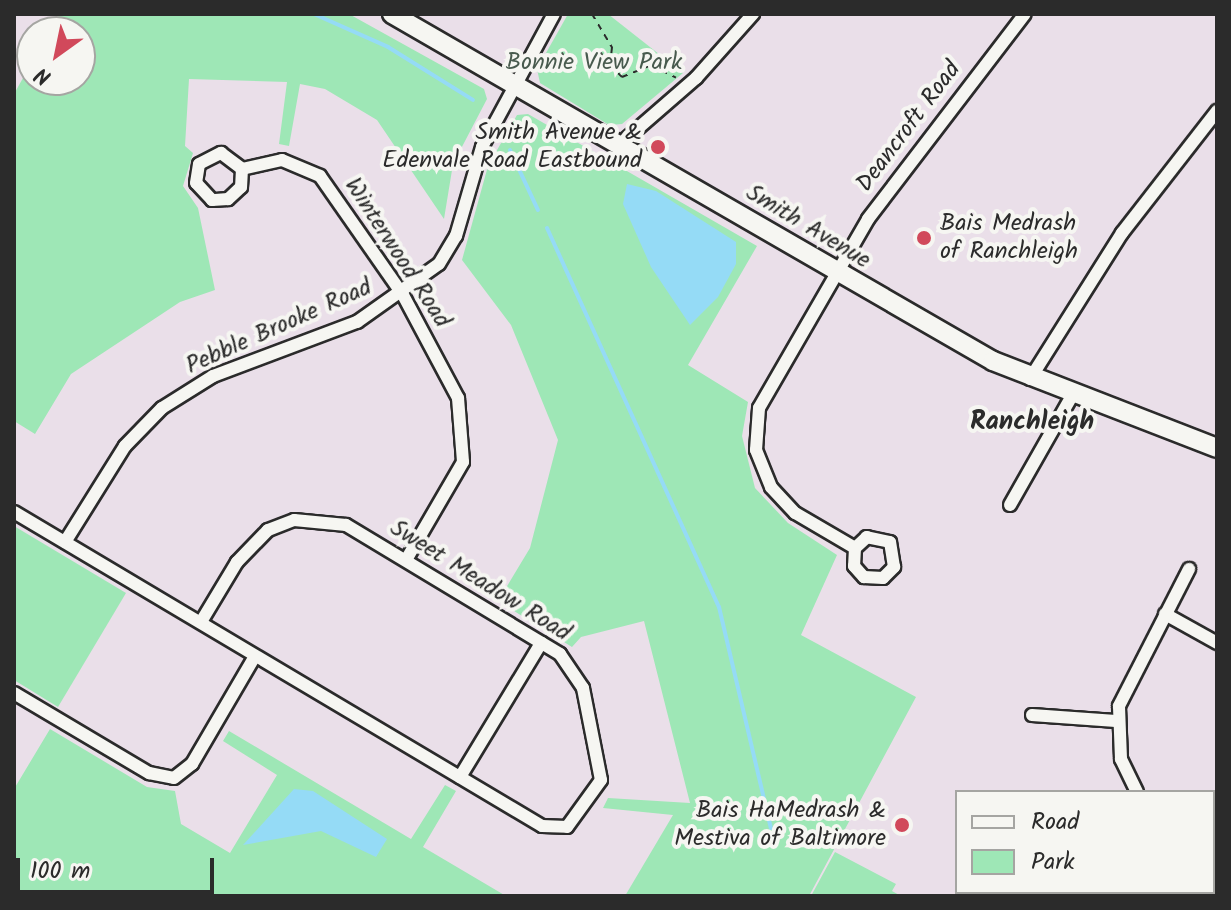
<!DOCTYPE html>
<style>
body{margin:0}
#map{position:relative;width:1231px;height:910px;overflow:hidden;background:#eadfe9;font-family:Kalam,sans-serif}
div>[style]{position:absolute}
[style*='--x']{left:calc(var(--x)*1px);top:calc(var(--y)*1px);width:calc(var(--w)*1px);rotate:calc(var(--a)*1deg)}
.green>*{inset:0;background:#9ee7b6}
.water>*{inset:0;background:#95dbf6}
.stream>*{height:4px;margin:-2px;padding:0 2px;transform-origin:2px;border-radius:2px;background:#95dbf6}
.path>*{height:2px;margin-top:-1px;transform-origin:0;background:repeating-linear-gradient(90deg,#2b2b2b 0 6px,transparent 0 12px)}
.roads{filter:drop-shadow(2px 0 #2b2b2b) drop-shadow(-2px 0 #2b2b2b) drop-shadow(0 2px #2b2b2b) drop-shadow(0 -2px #2b2b2b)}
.street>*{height:12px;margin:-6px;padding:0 6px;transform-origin:6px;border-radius:6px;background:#f6f6f2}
.secondary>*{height:18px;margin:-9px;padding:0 9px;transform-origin:9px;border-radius:9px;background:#f6f6f2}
.dots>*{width:22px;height:22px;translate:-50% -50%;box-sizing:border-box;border:4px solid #f6f6f2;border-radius:50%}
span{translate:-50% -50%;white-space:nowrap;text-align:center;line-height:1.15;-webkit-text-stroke:8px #f6f6f2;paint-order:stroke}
.park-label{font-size:24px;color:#485a4e}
.street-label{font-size:24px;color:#2b2b2b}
.poi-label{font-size:24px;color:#2b2b2b}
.right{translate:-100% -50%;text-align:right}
.left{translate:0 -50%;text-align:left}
.neighbourhood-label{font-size:26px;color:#2b2b2b;font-weight:700}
.frame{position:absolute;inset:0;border:16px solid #2b2b2b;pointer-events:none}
.legend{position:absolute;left:955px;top:790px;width:260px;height:104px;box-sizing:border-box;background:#f6f6f2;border:2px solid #a5a5a2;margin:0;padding:10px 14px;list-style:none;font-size:24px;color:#2b2b2b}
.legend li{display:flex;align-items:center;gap:16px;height:40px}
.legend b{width:40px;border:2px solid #a5a5a2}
.north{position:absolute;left:16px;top:16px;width:80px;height:80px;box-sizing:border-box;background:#f6f6f2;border:2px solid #a5a5a2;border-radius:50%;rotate:213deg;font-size:22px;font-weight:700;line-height:32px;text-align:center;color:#2b2b2b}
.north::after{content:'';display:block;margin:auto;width:28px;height:36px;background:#d1495b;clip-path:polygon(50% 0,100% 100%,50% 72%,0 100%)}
.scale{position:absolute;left:16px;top:858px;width:198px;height:36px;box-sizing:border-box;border:4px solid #2b2b2b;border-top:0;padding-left:10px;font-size:24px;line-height:28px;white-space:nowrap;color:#2b2b2b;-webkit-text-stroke:6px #f6f6f2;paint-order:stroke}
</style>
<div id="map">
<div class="green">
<i style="clip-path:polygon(60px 14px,349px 14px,484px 89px,487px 99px,453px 164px,444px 219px,377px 120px,325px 89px,300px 84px,289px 146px,279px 144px,287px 82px,189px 79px,185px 146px,193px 153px,183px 186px,198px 208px,215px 290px,180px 302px,71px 374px,35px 434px,14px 421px,14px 94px,32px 62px,32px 80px,80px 80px,80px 32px,49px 32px)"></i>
<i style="clip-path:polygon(568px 14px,608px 14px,683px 73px,622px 124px,609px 125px,540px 83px,537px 69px)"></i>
<i style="clip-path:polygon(528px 114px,757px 246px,688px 365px,748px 402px,742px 436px,755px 488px,788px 523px,837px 555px,801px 635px,916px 697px,809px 896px,625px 896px,673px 815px,603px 808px,608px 798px,690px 803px,644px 621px,581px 637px,572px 647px,498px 601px,530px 548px,558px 440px,511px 325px,462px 260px,488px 166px,517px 115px)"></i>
<i style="clip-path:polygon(14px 526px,126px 593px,58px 707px,14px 680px)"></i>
<i style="clip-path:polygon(50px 729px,147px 787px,175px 791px,181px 824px,230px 853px,277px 775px,223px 741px,229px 731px,411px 839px,445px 785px,456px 791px,423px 847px,506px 896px,14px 896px,14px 789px)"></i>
<i style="clip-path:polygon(835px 852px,896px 884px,892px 891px,901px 896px,811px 896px)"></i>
</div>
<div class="water">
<i style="clip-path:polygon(627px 184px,656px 191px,736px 242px,736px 264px,718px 297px,690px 325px,651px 267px,623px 204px)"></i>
<i style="clip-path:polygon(294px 789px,313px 791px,387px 839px,376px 857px,321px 831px,243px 845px)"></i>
</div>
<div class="stream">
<i style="--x:314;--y:14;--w:81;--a:24"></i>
<i style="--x:388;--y:47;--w:100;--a:31.9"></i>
<i style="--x:510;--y:150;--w:66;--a:65"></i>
<i style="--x:547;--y:228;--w:416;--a:65.6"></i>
<i style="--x:719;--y:607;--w:227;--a:76.8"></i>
</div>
<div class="path">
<i style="--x:592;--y:14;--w:39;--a:59"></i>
<i style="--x:612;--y:47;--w:18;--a:96"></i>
<i style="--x:610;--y:65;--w:17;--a:45"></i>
<i style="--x:622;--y:77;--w:31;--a:-22"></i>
<i style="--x:651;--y:65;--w:28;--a:27"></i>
</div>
<div class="roads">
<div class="street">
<i style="--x:620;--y:144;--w:101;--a:-41"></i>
<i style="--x:696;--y:78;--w:86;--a:-48.3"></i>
<i style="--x:242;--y:169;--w:18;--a:93"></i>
<i style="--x:241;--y:187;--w:18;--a:137"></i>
<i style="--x:228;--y:199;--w:16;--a:176"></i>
<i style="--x:212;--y:200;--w:23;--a:-133"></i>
<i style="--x:196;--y:183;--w:19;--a:-81"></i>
<i style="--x:199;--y:164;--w:25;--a:-27"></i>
<i style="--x:221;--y:153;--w:26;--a:37"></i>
<i style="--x:242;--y:169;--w:41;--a:-12.7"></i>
<i style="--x:282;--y:160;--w:41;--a:22.8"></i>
<i style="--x:320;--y:176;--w:145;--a:55.1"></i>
<i style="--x:403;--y:295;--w:117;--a:61.9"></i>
<i style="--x:458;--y:398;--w:64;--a:85.5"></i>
<i style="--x:463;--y:462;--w:113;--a:120.2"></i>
<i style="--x:1030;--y:379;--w:173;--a:-57.8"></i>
<i style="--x:1122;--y:233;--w:155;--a:-52.1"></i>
<i style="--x:1010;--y:505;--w:125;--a:-60.4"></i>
<i style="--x:14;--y:512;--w:614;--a:30.74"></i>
<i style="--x:542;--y:826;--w:25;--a:2"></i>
<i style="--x:567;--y:827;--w:58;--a:-54.1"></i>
<i style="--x:601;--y:780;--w:94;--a:-101.1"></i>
<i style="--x:583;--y:688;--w:41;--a:-124.1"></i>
<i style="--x:560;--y:654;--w:250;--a:-148.9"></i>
<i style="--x:346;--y:525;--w:52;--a:-174.5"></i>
<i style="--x:294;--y:520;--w:28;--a:159"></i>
<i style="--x:268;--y:530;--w:45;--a:134.1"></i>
<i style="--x:237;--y:562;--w:70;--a:121"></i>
<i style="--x:65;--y:542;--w:113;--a:-58"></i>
<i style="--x:125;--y:446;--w:53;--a:-45.8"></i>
<i style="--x:162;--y:408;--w:60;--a:-32.1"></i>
<i style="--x:213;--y:376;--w:154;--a:-20.6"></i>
<i style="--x:357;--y:322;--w:100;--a:-35.3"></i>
<i style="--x:439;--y:264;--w:33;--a:-59"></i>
<i style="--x:456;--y:236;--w:93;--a:-73.7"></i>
<i style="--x:482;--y:147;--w:151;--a:-61.6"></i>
<i style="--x:855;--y:548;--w:18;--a:93"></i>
<i style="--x:854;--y:566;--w:15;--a:48"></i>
<i style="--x:864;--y:577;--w:19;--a:3"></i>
<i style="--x:883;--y:578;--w:16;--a:-45"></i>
<i style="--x:894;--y:567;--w:25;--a:-99"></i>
<i style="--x:890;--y:542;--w:24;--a:-168"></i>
<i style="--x:867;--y:537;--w:16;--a:137"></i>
<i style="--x:855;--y:548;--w:69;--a:-149.7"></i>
<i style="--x:795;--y:513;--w:35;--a:-133"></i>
<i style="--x:771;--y:487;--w:40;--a:-112"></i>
<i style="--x:756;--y:450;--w:42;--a:-85.9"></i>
<i style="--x:759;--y:408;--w:218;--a:-60"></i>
<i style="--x:868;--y:219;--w:258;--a:-52.6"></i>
<i style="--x:1165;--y:614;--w:60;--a:29.1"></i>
<i style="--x:14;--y:693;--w:157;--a:30.7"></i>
<i style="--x:149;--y:773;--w:25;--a:11"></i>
<i style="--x:174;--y:778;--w:23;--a:-38"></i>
<i style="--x:192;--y:764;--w:125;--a:-59.7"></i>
<i style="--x:1032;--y:715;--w:84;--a:4.1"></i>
<i style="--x:460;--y:777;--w:157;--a:-58.8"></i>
<i style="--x:1137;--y:792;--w:37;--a:-116"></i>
<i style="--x:1121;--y:759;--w:53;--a:-92.2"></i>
<i style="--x:1119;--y:706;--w:154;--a:-62.9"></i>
<i style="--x:1206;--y:892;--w:5;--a:53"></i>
</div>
<div class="secondary">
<i style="--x:392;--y:14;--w:694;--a:30"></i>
<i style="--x:993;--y:361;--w:240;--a:21.2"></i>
</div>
</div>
<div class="dots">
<i style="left:658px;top:147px;background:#d1495b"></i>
<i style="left:924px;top:238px;background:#d1495b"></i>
<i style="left:902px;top:825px;background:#d1495b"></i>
</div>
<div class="park-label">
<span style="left:594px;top:63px">Bonnie View Park</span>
</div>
<div class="street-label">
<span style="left:909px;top:127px;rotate:-53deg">Deancroft Road</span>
<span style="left:808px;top:227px;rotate:31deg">Smith Avenue</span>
<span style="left:397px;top:253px;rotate:57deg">Winterwood Road</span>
<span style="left:279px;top:327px;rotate:-24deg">Pebble Brooke Road</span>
<span style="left:480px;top:581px;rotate:32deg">Sweet Meadow Road</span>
</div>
<div class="poi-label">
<span class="right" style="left:642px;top:147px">Smith Avenue &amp;<br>Edenvale Road Eastbound</span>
<span class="left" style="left:940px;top:238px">Bais Medrash<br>of Ranchleigh</span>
<span class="right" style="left:886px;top:825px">Bais HaMedrash &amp;<br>Mestiva of Baltimore</span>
</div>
<div class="neighbourhood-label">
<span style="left:1032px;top:423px">Ranchleigh</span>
</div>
<div class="frame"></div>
<ul class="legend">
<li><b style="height:10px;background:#f6f6f2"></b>Road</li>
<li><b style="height:22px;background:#9ee7b6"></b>Park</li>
</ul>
<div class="north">N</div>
<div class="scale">100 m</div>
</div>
